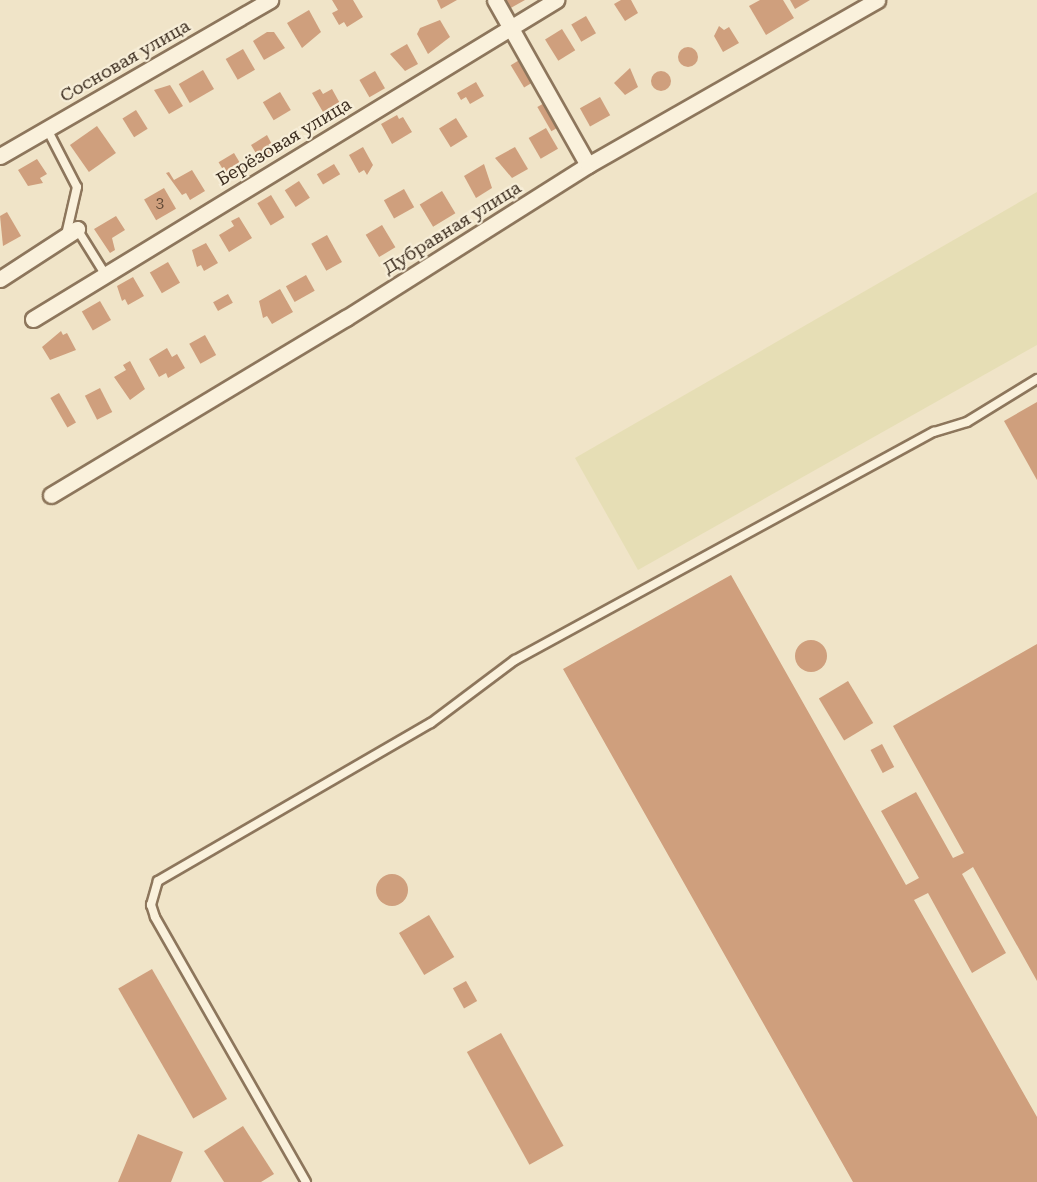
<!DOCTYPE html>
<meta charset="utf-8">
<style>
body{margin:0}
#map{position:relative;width:1037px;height:1182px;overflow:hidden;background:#f0e4c8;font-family:"Roboto Serif",serif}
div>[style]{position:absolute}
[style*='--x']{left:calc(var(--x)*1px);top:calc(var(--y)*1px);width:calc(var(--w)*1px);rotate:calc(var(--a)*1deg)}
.farmland>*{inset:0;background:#e6deb5}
.building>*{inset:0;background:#cf9f7d;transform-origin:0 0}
.round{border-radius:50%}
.roads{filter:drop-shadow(2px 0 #8d765c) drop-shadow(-2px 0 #8d765c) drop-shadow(0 2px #8d765c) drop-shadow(0 -2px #8d765c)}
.lane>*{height:8px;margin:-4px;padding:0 4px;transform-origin:4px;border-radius:4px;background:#faf1dc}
.street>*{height:15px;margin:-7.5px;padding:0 7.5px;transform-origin:7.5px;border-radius:7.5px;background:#faf1dc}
span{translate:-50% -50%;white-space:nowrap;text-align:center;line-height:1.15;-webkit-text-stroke:4.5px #f7eed8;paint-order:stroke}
.number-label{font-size:15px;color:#624a37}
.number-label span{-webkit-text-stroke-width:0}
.street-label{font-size:18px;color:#3d2e20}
</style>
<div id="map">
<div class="farmland">
<i style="clip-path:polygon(1037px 192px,1037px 345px,638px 570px,575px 458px)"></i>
</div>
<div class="building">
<i style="clip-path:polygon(332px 0,353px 0,363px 17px,347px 27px,344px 22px,339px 25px,332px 13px,338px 10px)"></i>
<i style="clip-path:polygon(437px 0,457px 0,441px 9px)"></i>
<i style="clip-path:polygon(502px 0,525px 0,507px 10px)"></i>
<i style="clip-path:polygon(621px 0,631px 0,638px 13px,625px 21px,614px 4px)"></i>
<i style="clip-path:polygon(760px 0,783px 0,794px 18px,766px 35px,749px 6px)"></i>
<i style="clip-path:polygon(790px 0,810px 0,795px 9px)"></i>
<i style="clip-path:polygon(309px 10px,321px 32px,302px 48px,287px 23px)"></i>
<i style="left:586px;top:16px;width:20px;height:17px;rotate:60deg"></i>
<i style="clip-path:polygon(440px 20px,450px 37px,428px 54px,417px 34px,420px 28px)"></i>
<i style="clip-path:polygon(719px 26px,724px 30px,729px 27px,739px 43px,723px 52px,714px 36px)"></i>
<i style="left:562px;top:29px;width:25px;height:20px;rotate:58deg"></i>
<i style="clip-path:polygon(267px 32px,274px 32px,285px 48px,264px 60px,253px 41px)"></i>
<i style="clip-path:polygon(407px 44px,418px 64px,405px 71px,390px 54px)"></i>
<i class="round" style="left:678px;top:47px;width:20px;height:20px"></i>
<i style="left:243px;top:49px;width:24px;height:20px;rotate:60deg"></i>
<i style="left:521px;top:59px;width:26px;height:12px;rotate:59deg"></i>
<i style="clip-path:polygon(630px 68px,638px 87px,625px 95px,614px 83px)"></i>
<i style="left:203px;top:70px;width:22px;height:28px;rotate:60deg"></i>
<i class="round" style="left:651px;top:71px;width:20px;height:20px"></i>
<i style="left:375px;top:71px;width:20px;height:18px;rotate:60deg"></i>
<i style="clip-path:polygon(476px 82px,484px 96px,470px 104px,466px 97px,461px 100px,457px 93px)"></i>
<i style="clip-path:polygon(170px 85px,183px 106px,169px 114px,154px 90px)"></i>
<i style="clip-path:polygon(320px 89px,323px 94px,332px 89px,342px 107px,327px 119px,312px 93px)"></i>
<i style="left:280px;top:92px;width:21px;height:20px;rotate:59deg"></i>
<i style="left:600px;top:97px;width:21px;height:23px;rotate:61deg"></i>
<i style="left:546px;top:102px;width:28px;height:10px;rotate:60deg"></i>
<i style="left:136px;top:110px;width:22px;height:16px;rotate:58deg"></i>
<i style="clip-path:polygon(397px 115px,399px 119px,403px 117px,412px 132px,392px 144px,381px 124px)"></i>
<i style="left:456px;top:118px;width:22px;height:20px;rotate:58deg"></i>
<i style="left:97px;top:126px;width:33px;height:33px;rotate:55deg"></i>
<i style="left:546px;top:128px;width:24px;height:20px;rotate:60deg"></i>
<i style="clip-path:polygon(267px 135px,277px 154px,260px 160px,251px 145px)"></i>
<i style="clip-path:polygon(363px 147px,373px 165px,367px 175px,364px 170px,359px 173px,349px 155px)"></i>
<i style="clip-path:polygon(515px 147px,528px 169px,512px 178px,495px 158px)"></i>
<i style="left:234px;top:153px;width:21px;height:18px;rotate:59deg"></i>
<i style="clip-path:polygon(37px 159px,47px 174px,40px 178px,43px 183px,28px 186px,18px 170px)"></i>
<i style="left:334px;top:164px;width:12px;height:20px;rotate:59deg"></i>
<i style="clip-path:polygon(484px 164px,492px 188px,476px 198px,464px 176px)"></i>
<i style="clip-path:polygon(192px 170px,205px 191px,190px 200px,186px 193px,182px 195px,166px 173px,169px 172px,174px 180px)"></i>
<i style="left:299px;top:181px;width:20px;height:17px;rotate:57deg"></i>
<i style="left:164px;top:188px;width:24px;height:23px;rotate:60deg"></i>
<i style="left:404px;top:189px;width:21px;height:23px;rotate:61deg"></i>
<i style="left:442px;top:191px;width:26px;height:26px;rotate:59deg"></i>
<i style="left:271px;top:195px;width:26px;height:16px;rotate:59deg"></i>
<i style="clip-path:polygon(7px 212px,21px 236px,3px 246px,0 216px)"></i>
<i style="clip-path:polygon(116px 216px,125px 230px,112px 238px,115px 250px,110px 253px,94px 229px)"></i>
<i style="clip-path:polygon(239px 217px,252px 238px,229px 252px,219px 235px,234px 226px,231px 221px)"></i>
<i style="left:382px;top:225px;width:26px;height:19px;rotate:59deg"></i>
<i style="left:327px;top:235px;width:31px;height:18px;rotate:61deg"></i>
<i style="clip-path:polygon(206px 243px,218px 263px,204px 271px,201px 265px,197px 267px,192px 250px)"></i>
<i style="left:168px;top:262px;width:24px;height:21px;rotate:60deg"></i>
<i style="left:306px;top:275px;width:18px;height:23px;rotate:61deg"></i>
<i style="clip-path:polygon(133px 277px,144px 296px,128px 305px,125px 299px,122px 301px,117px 286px)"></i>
<i style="clip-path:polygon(280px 289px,293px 312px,272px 324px,267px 316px,263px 318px,259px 301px)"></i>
<i style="left:228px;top:294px;width:10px;height:17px;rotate:61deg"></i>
<i style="left:100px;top:301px;width:22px;height:21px;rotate:60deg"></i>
<i style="clip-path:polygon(61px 331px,63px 335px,67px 333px,76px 350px,50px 360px,42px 347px)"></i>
<i style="left:205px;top:335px;width:23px;height:18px;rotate:61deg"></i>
<i style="clip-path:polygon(167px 348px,172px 357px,177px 354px,185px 368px,168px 378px,166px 373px,159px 377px,149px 359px)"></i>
<i style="clip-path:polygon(130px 361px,145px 389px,130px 400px,114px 377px,126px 370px,123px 365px)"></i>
<i style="left:100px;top:388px;width:27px;height:17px;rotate:63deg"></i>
<i style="left:59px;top:393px;width:34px;height:10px;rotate:60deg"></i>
<i style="clip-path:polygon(1037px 402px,1037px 480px,1004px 421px)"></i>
<i style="clip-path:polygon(731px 575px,906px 885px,919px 878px,881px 811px,916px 792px,953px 858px,964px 853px,893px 726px,1037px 644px,1037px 981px,973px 867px,962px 874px,1006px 953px,972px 973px,928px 893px,914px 900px,1037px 1117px,1037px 1182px,853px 1182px,563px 669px)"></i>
<i class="round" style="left:795px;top:640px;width:32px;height:32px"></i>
<i style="left:848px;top:681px;width:49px;height:34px;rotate:59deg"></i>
<i style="left:882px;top:744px;width:26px;height:13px;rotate:62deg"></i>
<i class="round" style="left:376px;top:874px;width:32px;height:32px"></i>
<i style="left:429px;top:915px;width:49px;height:35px;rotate:59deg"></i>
<i style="left:152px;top:969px;width:150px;height:39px;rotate:60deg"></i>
<i style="left:466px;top:981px;width:23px;height:15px;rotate:61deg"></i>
<i style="left:501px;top:1033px;width:129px;height:39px;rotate:61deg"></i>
<i style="clip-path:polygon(243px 1126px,274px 1174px,261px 1182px,224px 1182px,204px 1151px)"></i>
<i style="clip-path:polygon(138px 1134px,183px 1152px,171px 1182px,118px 1182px)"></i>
</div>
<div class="roads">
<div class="lane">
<i style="--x:47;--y:129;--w:65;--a:62.7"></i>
<i style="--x:77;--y:187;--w:49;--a:102.9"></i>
<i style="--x:77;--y:229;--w:53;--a:58.1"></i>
<i style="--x:306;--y:1182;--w:305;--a:-119.7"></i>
<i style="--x:155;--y:917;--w:13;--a:-108"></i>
<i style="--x:151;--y:905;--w:25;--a:-74"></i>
<i style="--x:158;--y:881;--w:315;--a:-30.1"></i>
<i style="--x:431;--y:723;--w:105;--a:-36.9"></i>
<i style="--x:515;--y:660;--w:477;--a:-28.6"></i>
<i style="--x:934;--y:432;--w:34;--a:-17"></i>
<i style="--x:967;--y:422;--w:82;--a:-31.6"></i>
</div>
<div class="street">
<i style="--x:495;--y:0;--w:189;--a:60.6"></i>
<i style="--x:0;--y:156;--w:312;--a:-30"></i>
<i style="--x:0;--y:279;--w:92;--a:-33"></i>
<i style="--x:33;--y:319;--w:613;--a:-31.38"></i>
<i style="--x:51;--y:495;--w:344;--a:-31"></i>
<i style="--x:346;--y:318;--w:286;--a:-32.3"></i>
<i style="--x:588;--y:165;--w:333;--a:-29.7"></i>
</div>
</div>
<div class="number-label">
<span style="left:160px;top:204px">3</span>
</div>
<div class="street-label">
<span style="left:125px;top:61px;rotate:-30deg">Сосновая улица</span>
<span style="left:284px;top:142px;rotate:-31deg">Берёзовая улица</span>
<span style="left:452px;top:228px;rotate:-32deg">Дубравная улица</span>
</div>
</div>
